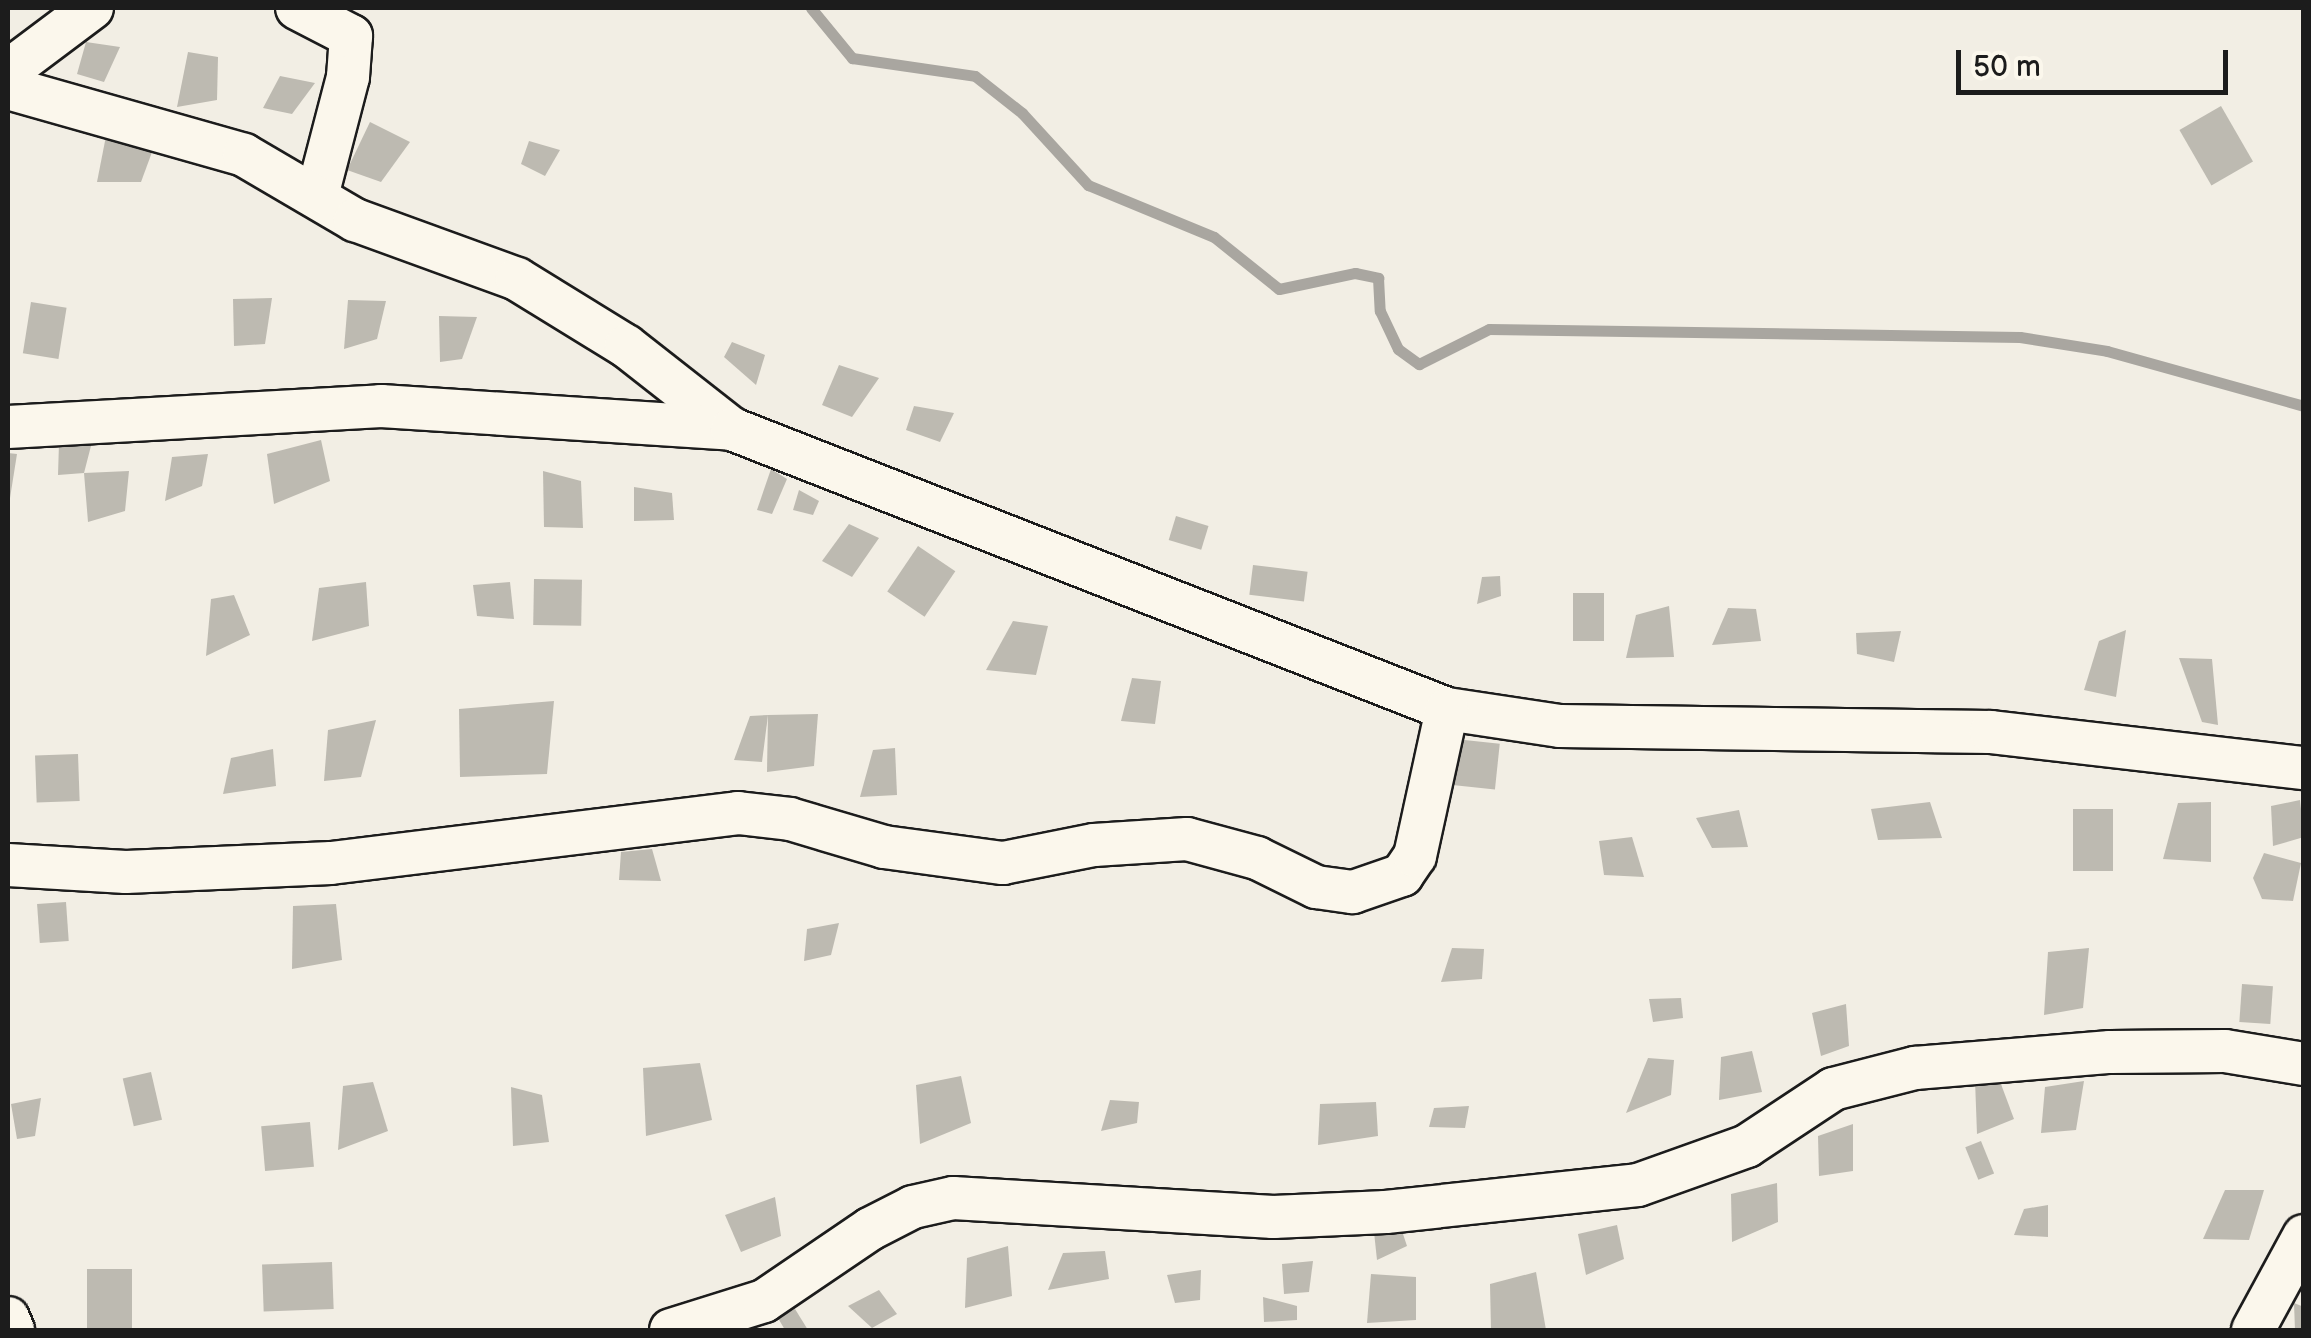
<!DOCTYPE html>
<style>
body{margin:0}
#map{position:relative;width:2311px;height:1338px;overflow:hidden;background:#f2eee4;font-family:"Balsamiq Sans",sans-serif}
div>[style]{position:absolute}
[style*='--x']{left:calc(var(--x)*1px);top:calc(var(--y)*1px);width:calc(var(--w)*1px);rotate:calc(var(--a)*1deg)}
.stream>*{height:11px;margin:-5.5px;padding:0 5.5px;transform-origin:5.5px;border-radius:5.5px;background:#a9a6a0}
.building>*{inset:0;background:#bdbab1;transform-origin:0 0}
.roads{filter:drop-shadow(2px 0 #1c1c1c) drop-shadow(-2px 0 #1c1c1c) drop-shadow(0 2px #1c1c1c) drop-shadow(0 -2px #1c1c1c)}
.minor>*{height:42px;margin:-21px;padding:0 21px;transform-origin:21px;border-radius:21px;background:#fbf7ec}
span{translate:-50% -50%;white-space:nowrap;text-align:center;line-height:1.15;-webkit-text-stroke:9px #fbf7ec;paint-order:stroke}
.frame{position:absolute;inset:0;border:10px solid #1c1c1c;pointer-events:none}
.scale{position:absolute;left:1956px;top:50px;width:272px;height:45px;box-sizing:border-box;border:5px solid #1c1c1c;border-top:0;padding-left:12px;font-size:30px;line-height:35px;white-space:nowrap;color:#1c1c1c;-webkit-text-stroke:8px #fbf7ec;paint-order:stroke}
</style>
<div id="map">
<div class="stream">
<i style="--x:811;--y:8;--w:65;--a:50.6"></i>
<i style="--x:852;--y:58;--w:124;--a:8.3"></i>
<i style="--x:975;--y:76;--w:60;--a:38.2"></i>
<i style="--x:1022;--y:113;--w:98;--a:47.5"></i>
<i style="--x:1088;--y:185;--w:136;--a:22.4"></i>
<i style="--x:1214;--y:237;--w:83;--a:38.7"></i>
<i style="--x:1279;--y:289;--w:78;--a:-11.9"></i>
<i style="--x:1355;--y:273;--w:24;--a:12"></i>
<i style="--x:1378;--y:278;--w:33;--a:87"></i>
<i style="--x:1380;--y:311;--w:42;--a:64.7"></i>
<i style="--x:1398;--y:349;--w:26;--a:36"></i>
<i style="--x:1419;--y:364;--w:78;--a:-26.6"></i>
<i style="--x:1489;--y:329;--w:531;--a:0.86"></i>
<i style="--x:2020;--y:337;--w:88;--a:9.1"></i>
<i style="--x:2107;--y:351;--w:205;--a:15.6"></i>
</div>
<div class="building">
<i style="clip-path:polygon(86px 42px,120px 47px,104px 82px,77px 74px)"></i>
<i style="clip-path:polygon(188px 52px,218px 57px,217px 100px,177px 107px)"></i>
<i style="clip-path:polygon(280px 76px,315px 83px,292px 114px,263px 108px)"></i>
<i style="left:2221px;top:106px;width:64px;height:48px;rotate:60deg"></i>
<i style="clip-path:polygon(370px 122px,410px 142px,381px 182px,347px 170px)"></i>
<i style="clip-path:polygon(106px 136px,155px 144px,141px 182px,97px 182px)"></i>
<i style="clip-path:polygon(529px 141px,560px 150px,545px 176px,521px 164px)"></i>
<i style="clip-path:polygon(272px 298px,265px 344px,234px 346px,233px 299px)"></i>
<i style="clip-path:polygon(348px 300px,386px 301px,377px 339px,344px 349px)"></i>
<i style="left:31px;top:302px;width:36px;height:52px;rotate:9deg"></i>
<i style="clip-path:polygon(439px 316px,477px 317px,462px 359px,440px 362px)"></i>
<i style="clip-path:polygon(732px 342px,765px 355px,756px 385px,724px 357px)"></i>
<i style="clip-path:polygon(839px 365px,879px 378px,852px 417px,822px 405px)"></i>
<i style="clip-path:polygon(914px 406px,954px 413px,940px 442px,906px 430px)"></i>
<i style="clip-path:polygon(321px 440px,330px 481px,274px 504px,267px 454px)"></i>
<i style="clip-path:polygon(92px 442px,84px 473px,129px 471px,125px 511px,88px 522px,84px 473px,58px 475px,59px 443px)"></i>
<i style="clip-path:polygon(8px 453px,17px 454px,10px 498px,8px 498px)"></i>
<i style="clip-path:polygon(208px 454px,202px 486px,165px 501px,172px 457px)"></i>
<i style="clip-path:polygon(771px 469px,787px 479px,772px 514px,757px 510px)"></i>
<i style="clip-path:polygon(543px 471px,581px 481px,583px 528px,544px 527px)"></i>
<i style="clip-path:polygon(634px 487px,672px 493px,674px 520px,634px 521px)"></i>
<i style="clip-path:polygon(799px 490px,819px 501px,813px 515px,793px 510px)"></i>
<i style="left:1176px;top:516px;width:34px;height:25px;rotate:17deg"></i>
<i style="clip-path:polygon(849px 524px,879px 538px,852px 577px,822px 561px)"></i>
<i style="left:918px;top:546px;width:45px;height:55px;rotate:34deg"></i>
<i style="left:1253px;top:565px;width:55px;height:30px;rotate:7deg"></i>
<i style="clip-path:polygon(1500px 576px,1501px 596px,1477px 604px,1482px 577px)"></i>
<i style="left:534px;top:579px;width:48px;height:46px;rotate:1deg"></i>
<i style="clip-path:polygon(366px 582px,369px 626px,312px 641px,319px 588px)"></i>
<i style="clip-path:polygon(510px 582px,514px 619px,477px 616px,473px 585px)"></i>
<i style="left:1573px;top:593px;width:31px;height:48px"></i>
<i style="clip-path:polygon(234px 595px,250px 635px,206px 656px,211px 599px)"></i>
<i style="clip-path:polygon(1669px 606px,1674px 657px,1626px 658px,1636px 615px)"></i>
<i style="clip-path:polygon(1728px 608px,1756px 609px,1761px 641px,1712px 645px)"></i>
<i style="clip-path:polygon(1013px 621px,1048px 626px,1036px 675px,986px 670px)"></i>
<i style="clip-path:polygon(2126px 630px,2116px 697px,2084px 690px,2099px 641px)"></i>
<i style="clip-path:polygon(1901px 631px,1894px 662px,1857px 654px,1856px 633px)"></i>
<i style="clip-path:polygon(2179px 658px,2212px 659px,2218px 725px,2202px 722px)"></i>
<i style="clip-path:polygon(1132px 678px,1161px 681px,1155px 724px,1121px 721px)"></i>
<i style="clip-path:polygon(554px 701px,547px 774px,460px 777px,459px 709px)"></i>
<i style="clip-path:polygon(818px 714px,814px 766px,767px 772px,768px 715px)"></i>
<i style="clip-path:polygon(768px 715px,762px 762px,734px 760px,750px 716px)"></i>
<i style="clip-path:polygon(376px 720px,361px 777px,324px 781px,328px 730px)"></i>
<i style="left:1455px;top:739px;width:45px;height:46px;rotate:6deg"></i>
<i style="clip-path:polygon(895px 748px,897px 795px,860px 797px,873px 750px)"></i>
<i style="clip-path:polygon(273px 749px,276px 786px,223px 794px,231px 758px)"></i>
<i style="left:78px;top:754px;width:47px;height:43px;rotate:88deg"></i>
<i style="clip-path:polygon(2300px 800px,2304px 837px,2273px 846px,2271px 806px)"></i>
<i style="clip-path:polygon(1930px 802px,1942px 838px,1878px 840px,1871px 809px)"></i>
<i style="clip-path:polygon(2211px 802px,2211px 862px,2163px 859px,2178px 803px)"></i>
<i style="left:2113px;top:809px;width:62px;height:40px;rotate:90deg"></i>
<i style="clip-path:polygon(1739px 810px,1748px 847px,1712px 848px,1696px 818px)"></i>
<i style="clip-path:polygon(1632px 837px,1644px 877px,1604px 875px,1599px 841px)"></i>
<i style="clip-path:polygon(652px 849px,661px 881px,619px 880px,621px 852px)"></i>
<i style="clip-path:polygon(2264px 853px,2301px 863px,2293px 901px,2262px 899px,2253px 878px)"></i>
<i style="left:66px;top:902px;width:39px;height:29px;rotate:86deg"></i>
<i style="clip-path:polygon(336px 904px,342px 960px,292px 969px,293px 906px)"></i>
<i style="clip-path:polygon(839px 923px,831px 955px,804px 961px,807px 929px)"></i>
<i style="clip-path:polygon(1452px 948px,1484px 949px,1482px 979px,1441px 982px)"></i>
<i style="clip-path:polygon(2089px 948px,2083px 1008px,2044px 1015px,2048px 952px)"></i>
<i style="left:2242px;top:984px;width:31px;height:38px;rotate:4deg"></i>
<i style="clip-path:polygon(1681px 998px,1683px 1018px,1653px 1022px,1649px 999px)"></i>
<i style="clip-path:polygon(1846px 1004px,1849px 1046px,1821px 1056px,1812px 1013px)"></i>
<i style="clip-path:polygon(1752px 1051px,1762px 1092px,1719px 1100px,1721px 1057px)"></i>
<i style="clip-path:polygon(1648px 1058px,1674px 1060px,1671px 1095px,1626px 1113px)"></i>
<i style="clip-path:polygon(700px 1063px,712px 1120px,646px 1136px,643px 1068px)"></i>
<i style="left:151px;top:1072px;width:49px;height:29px;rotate:77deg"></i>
<i style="clip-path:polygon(961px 1076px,971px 1123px,920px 1144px,916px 1085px)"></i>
<i style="clip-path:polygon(1998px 1076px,2014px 1119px,1977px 1134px,1975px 1080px)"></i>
<i style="clip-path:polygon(2084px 1081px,2076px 1130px,2041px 1133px,2045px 1087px)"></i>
<i style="clip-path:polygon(373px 1082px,388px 1131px,338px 1150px,343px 1086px)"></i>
<i style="clip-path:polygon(511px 1087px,542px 1095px,549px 1142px,513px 1146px)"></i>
<i style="clip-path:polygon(41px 1098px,35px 1136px,17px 1139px,11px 1104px)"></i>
<i style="clip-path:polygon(1110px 1100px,1139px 1102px,1137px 1123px,1101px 1131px)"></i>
<i style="clip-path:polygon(1376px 1102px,1378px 1136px,1318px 1145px,1320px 1104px)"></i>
<i style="clip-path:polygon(1469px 1106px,1465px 1128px,1429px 1127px,1434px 1108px)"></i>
<i style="left:310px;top:1122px;width:45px;height:49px;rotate:85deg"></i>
<i style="clip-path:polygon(1853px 1124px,1853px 1171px,1819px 1176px,1818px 1136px)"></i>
<i style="left:1981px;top:1141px;width:35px;height:17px;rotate:68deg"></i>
<i style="clip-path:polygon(1777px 1183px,1778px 1222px,1732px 1242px,1731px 1194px)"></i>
<i style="clip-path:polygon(2225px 1190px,2264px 1190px,2249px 1240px,2203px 1239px)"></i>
<i style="clip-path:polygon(775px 1197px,781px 1236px,741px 1252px,725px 1215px)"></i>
<i style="clip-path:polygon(2048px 1205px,2048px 1237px,2014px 1235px,2024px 1209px)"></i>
<i style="clip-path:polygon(1400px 1225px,1407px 1246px,1377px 1260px,1374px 1232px)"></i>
<i style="clip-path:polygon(1617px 1225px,1624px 1259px,1586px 1275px,1578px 1234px)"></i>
<i style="clip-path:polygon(1008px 1246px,1012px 1296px,965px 1308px,967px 1258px)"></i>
<i style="clip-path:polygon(1105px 1251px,1109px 1279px,1048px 1290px,1063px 1253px)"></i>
<i style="clip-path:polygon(1313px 1261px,1309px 1292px,1284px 1294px,1282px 1264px)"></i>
<i style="left:332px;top:1262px;width:47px;height:70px;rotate:88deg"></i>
<i style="left:87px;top:1269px;width:45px;height:61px"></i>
<i style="clip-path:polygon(1201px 1270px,1200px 1300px,1175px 1303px,1167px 1275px)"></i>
<i style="clip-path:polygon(1536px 1272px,1546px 1330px,1491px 1330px,1490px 1284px)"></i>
<i style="clip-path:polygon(1371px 1274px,1416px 1277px,1416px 1320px,1367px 1323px)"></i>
<i style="clip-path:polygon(879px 1290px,897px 1314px,872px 1328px,848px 1306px)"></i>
<i style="clip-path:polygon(1263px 1297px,1297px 1306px,1297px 1320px,1264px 1322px)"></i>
<i style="clip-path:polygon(2294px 1303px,2304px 1307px,2304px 1330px,2295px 1330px)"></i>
<i style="clip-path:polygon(795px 1309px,808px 1330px,785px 1330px,778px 1318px)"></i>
</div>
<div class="roads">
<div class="minor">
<i style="--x:297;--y:8;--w:61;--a:27.4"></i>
<i style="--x:351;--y:36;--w:41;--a:94.2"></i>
<i style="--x:348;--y:77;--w:123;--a:104.6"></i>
<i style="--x:8;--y:71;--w:105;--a:-36.9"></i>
<i style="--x:8;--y:88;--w:245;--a:15.8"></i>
<i style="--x:244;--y:155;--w:129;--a:30.4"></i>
<i style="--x:355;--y:220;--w:172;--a:20"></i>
<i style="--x:517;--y:279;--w:128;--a:31.6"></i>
<i style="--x:626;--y:346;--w:135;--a:38.1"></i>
<i style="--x:8;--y:427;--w:374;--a:-3.2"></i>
<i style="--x:381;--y:406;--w:352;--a:3.7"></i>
<i style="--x:732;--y:429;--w:768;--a:21.39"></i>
<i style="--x:1447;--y:709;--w:114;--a:8.6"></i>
<i style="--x:1560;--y:726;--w:431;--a:0.8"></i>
<i style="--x:1991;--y:732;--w:315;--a:6.6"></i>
<i style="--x:8;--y:865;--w:118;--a:3.4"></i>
<i style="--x:126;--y:872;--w:205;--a:-2.5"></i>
<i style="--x:331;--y:863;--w:410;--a:-7"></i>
<i style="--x:738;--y:813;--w:52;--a:6.6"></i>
<i style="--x:790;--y:819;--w:98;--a:16.6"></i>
<i style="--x:884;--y:847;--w:120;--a:7.7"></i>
<i style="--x:1003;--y:863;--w:93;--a:-11.2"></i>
<i style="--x:1094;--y:845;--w:93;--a:-3.7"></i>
<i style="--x:1187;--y:839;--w:73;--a:15.2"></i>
<i style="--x:1257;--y:858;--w:66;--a:26.2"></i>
<i style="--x:1316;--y:887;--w:37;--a:8"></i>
<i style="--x:1353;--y:892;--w:52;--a:-19.1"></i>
<i style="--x:1402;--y:875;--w:23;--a:-56"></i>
<i style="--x:1415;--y:856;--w:150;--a:-77.7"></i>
<i style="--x:8;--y:1318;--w:13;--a:67"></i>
<i style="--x:671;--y:1330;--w:97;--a:-17.3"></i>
<i style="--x:764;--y:1301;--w:128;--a:-34.2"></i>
<i style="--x:870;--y:1229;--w:48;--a:-27.1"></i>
<i style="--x:913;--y:1207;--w:41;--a:-12.7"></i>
<i style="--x:953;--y:1198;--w:321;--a:3.4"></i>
<i style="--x:1273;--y:1217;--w:113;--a:-2.5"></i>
<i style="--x:1386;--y:1212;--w:253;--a:-6.1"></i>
<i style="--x:1638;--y:1185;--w:116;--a:-19.7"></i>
<i style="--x:1747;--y:1146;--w:103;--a:-33.5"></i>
<i style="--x:1833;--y:1089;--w:85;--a:-14.4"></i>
<i style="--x:1915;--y:1068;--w:196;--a:-4.7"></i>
<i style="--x:2110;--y:1052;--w:115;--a:-0.5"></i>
<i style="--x:2225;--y:1051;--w:80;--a:9.3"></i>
<i style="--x:2253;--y:1330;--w:107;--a:-61.5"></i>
</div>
</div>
<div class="frame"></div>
<div class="scale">50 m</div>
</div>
